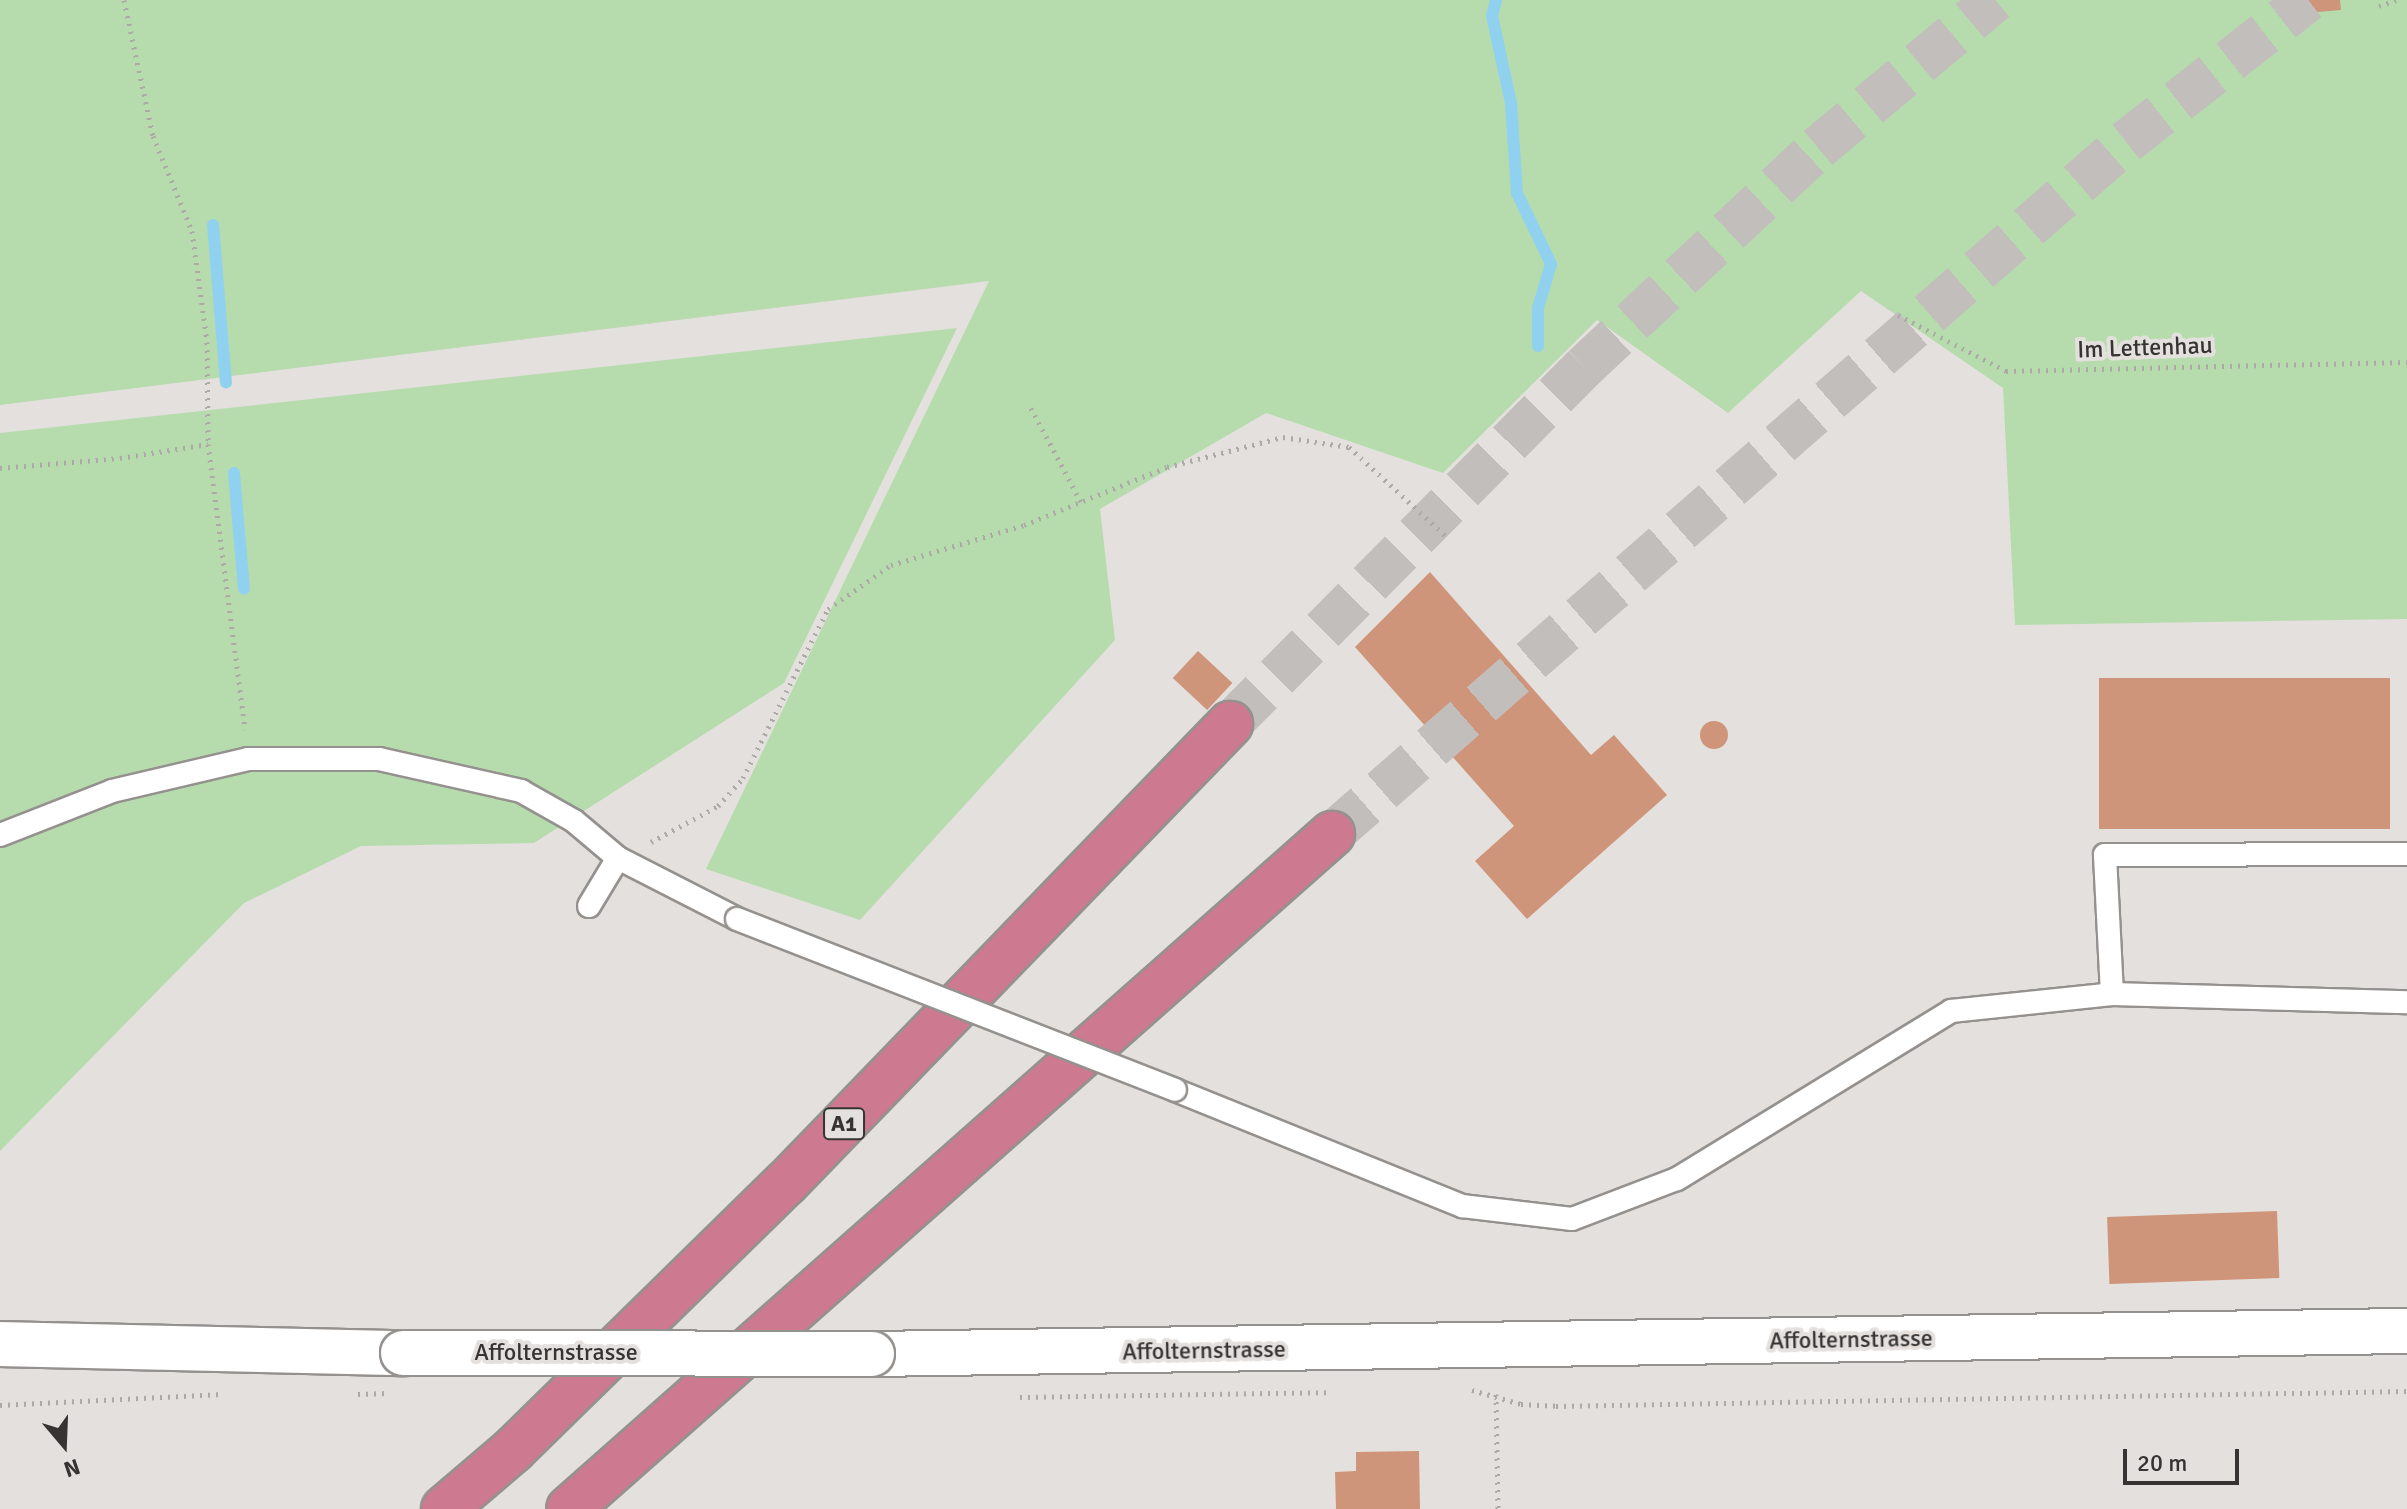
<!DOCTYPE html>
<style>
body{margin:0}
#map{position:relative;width:2407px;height:1509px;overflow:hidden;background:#e4e0dd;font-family:Signika,sans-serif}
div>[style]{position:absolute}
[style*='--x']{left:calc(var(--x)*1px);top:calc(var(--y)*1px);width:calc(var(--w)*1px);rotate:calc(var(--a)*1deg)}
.green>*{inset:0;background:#b6dcae}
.stream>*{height:12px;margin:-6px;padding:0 6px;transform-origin:6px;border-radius:6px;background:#90d1f0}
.building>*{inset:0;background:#ce957a;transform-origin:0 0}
.round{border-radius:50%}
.highway-tunnel>*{height:44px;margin-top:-22px;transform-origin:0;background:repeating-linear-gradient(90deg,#c1bebb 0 44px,transparent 0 66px)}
.path>*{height:5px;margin-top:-2.5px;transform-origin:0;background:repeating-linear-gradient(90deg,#aca9a6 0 2px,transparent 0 8px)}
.roads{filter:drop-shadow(2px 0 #95918e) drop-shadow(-2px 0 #95918e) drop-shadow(0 2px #95918e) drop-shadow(0 -2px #95918e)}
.lane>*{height:22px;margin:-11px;padding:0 11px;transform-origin:11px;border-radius:11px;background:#fff}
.secondary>*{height:44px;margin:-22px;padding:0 22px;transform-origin:22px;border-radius:22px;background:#fff}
.highway>*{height:44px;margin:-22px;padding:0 22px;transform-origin:22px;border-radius:22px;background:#cd7a90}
.path-bridge>*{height:5px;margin-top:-2.5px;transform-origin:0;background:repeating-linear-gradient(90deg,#aca9a6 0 2px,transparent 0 8px)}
.bridges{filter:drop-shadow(2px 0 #95918e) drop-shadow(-2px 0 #95918e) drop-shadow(0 2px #95918e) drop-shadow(0 -2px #95918e)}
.lane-bridge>*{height:22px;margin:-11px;padding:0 11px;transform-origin:11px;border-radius:11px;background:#fff}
.secondary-bridge>*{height:44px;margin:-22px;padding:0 22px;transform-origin:22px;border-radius:22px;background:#fff}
span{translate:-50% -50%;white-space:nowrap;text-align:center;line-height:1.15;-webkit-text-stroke:8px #e4e0dd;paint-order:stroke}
.shield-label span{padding:2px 6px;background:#e4e0dd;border:2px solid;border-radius:6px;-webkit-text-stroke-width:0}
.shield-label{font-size:22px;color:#353433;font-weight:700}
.street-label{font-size:24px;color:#353433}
.north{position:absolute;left:24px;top:1405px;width:80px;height:80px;-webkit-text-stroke:6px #e4e0dd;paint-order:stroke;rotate:161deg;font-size:22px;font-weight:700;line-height:32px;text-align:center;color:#353433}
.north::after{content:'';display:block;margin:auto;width:28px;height:36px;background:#353433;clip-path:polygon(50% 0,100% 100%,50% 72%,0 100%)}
.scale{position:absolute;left:2123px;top:1449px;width:116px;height:36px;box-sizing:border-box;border:4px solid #353433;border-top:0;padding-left:10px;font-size:24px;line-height:28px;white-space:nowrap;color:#353433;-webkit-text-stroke:6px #e4e0dd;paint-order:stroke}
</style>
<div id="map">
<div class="green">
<i style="clip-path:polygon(0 0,2407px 0,2407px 619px,2015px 625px,2003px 388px,1861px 291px,1728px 413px,1597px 320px,1443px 473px,1266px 413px,1100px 509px,1115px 640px,860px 920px,706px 869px,989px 281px,0 405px)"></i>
<i style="clip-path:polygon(957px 328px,784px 683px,534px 843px,361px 846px,244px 903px,0 1151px,0 433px)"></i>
</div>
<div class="stream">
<i style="--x:1496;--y:0;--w:16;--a:104"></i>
<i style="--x:1492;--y:16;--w:89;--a:77.7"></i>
<i style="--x:1511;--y:103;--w:90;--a:86.2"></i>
<i style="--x:1517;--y:193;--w:79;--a:64.4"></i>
<i style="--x:1551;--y:264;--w:46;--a:106.5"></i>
<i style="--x:1538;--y:308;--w:38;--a:90"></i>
<i style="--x:213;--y:225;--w:158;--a:85.3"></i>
<i style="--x:234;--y:473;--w:116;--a:85.1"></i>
</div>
<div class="building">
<i style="clip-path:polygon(2282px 0,2340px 0,2341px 10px,2283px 15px)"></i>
<i style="clip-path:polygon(1430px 572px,1591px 755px,1614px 735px,1667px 795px,1527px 919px,1475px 861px,1514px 826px,1355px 647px)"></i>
<i style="left:1198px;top:651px;width:47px;height:37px;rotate:43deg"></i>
<i style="left:2390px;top:678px;width:151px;height:291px;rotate:90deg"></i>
<i class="round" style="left:1700px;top:721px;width:28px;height:28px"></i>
<i style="left:2277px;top:1211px;width:67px;height:170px;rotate:88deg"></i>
<i style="clip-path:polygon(1419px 1451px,1420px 1509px,1336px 1509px,1335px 1472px,1356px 1471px,1356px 1452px)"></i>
</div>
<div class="highway-tunnel">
<i style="--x:1230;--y:724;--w:503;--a:-45.24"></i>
<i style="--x:1584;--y:367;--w:320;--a:-43.1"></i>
<i style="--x:1818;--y:148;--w:231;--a:-39.9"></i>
<i style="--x:1332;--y:834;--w:1053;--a:-41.07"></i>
<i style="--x:2126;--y:142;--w:231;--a:-38"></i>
</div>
<div class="path">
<i style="--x:124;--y:0;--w:139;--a:78"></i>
<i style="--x:153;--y:136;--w:103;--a:67.7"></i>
<i style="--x:192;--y:231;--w:112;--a:82.3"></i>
<i style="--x:207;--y:342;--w:102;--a:89.4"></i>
<i style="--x:208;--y:444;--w:288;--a:82.6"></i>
<i style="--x:2379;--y:6;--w:18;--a:-19"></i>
<i style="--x:1898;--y:315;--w:122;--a:27.4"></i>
<i style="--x:2006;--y:371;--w:401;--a:-1.3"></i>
<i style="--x:1031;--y:408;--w:106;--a:62"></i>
<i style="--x:0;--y:468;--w:120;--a:-4.8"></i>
<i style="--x:120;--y:458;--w:89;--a:-9"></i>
<i style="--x:651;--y:842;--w:76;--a:-28.2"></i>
<i style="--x:718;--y:806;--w:38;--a:-48"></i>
<i style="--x:743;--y:778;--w:189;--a:-63.3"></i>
<i style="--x:828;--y:609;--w:77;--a:-34.9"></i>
<i style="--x:891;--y:565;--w:139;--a:-16.7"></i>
<i style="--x:1024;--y:525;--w:154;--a:-22.1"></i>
<i style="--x:1167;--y:467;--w:120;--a:-14.5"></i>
<i style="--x:1283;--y:437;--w:67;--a:8.6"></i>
<i style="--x:1349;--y:447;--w:133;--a:42.6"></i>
<i style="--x:1472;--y:1390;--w:51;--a:15.9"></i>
<i style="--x:1521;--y:1404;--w:35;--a:3"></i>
<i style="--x:1556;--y:1406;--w:851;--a:-1.01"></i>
<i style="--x:1496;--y:1394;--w:115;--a:89"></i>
<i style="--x:1020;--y:1397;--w:310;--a:-0.9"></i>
<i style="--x:0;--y:1405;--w:223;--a:-2.8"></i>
</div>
<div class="roads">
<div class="lane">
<i style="--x:0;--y:835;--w:120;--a:-21.4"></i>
<i style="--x:112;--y:791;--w:140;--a:-13.2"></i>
<i style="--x:248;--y:759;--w:131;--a:0"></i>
<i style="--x:379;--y:759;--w:146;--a:12.7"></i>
<i style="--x:521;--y:791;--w:61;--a:29.5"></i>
<i style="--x:574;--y:821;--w:57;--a:40.1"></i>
<i style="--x:618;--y:858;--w:134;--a:27.1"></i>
<i style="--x:589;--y:906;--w:56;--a:-58.9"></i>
<i style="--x:2112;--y:994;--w:139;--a:-92.9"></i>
<i style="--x:2105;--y:855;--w:302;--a:-0.2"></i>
<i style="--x:1175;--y:1090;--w:310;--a:22"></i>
<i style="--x:1462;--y:1206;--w:111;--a:6.7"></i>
<i style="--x:1572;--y:1219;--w:112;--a:-20.9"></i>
<i style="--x:1677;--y:1179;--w:321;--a:-31.5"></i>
<i style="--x:1951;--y:1011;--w:162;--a:-6"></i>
<i style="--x:2112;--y:994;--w:295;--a:1.6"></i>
</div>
<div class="secondary">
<i style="--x:0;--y:1344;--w:403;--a:1.3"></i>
<i style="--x:872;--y:1354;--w:1535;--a:-0.86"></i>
</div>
<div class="highway">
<i style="--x:444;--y:1509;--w:91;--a:-40.5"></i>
<i style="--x:513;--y:1450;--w:382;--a:-44.4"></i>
<i style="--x:786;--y:1183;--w:639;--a:-45.95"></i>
<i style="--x:569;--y:1509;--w:1019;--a:-41.5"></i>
</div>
</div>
<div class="path-bridge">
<i style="--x:358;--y:1394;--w:31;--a:-2"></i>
</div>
<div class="bridges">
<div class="lane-bridge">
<i style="--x:737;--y:919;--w:470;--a:21.3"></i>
</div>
<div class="secondary-bridge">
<i style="--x:403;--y:1353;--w:469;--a:0.1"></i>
</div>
</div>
<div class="shield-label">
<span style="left:844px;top:1124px">A1</span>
</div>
<div class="street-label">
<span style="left:2145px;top:348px;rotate:-2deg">Im Lettenhau</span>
<span style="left:1851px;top:1340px;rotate:-1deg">Affolternstrasse</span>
<span style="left:1204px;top:1351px;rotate:-1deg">Affolternstrasse</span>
<span style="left:556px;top:1353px">Affolternstrasse</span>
</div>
<div class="north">N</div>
<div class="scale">20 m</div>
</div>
